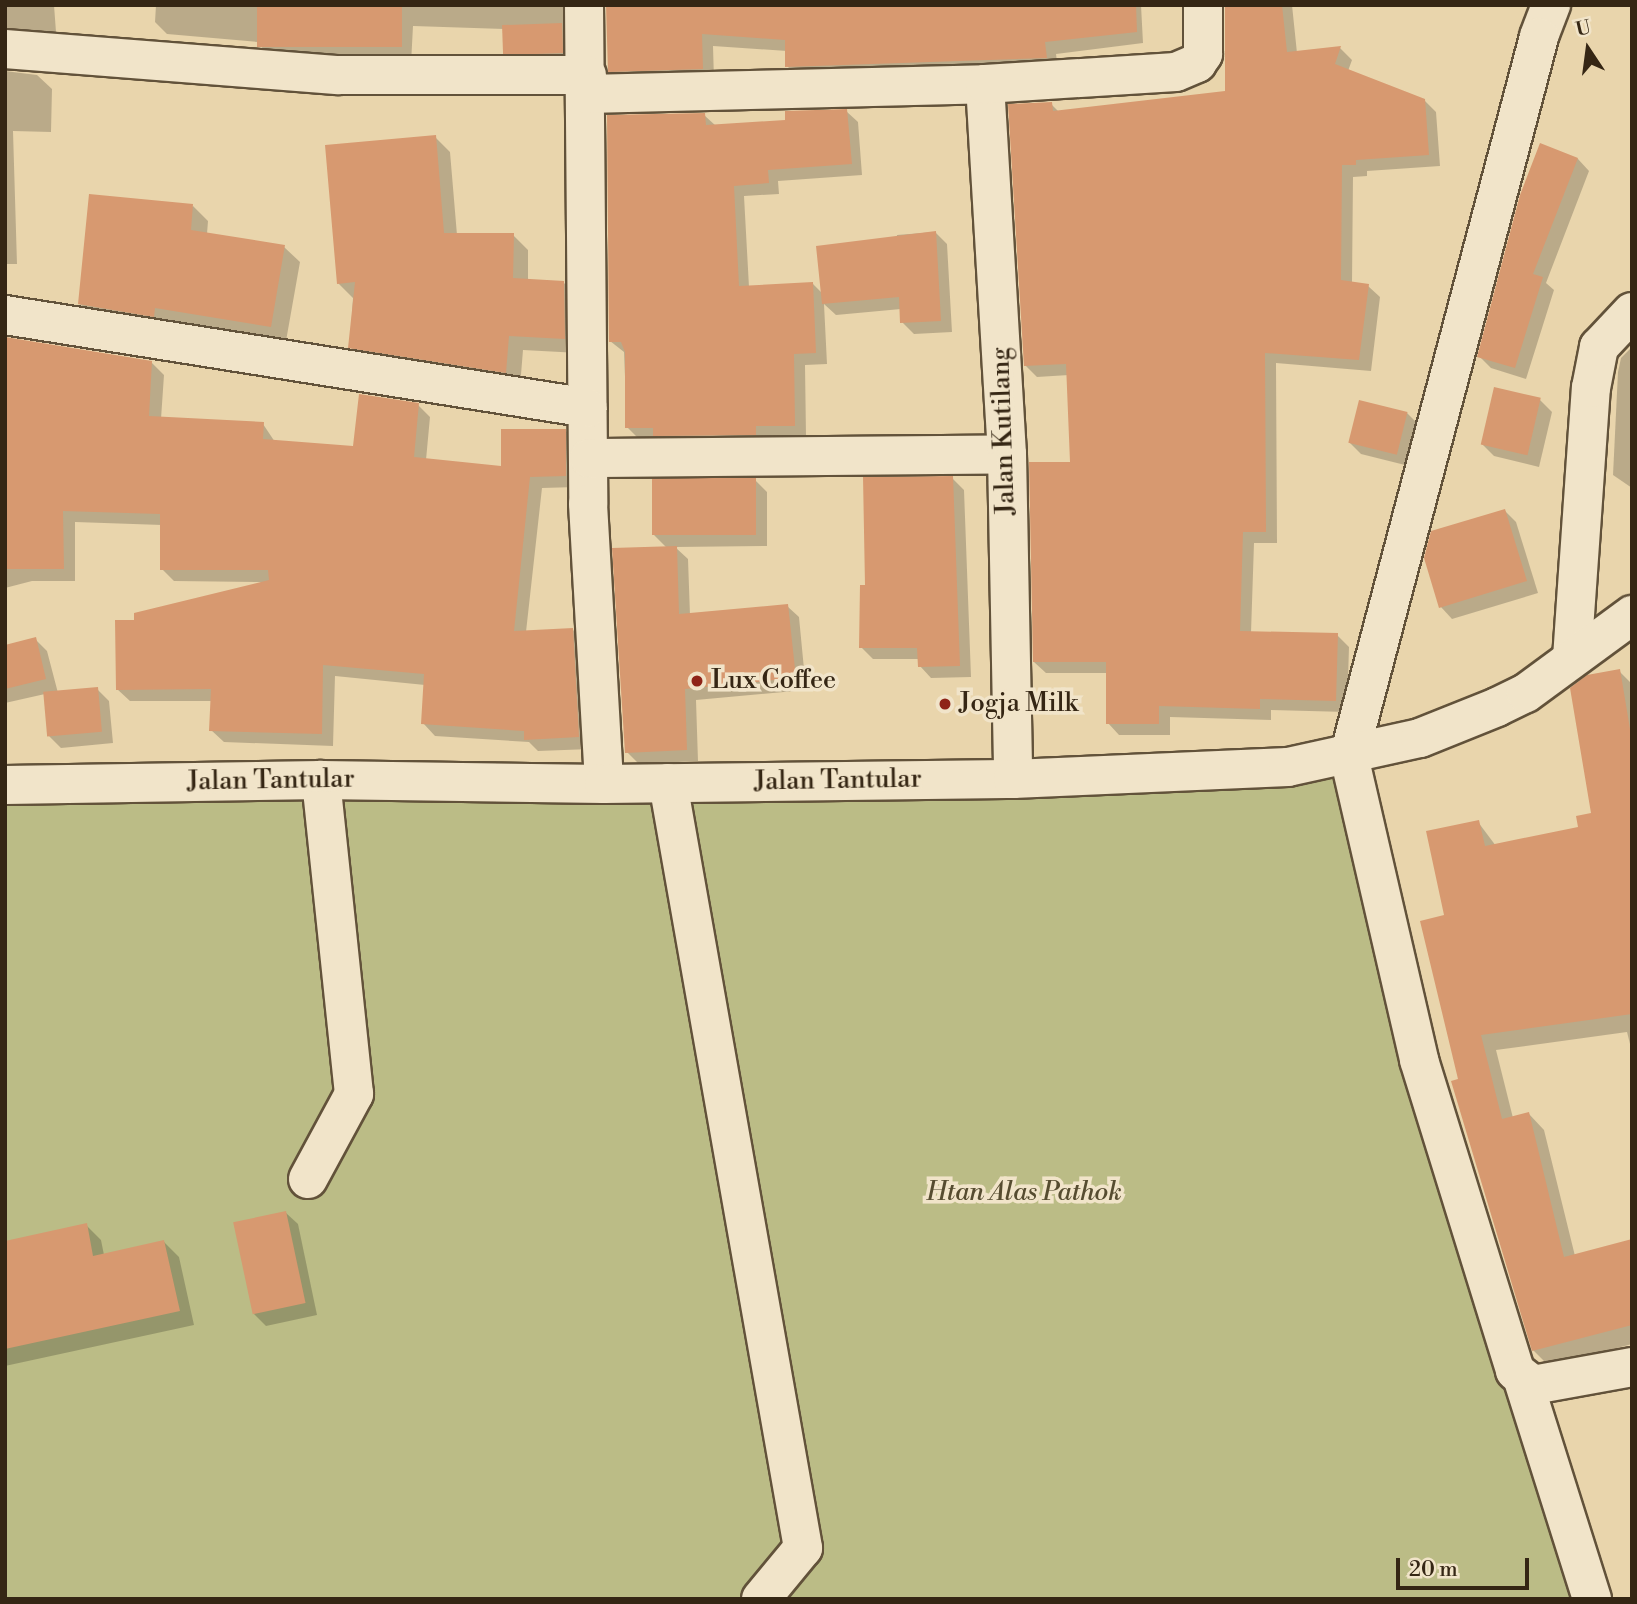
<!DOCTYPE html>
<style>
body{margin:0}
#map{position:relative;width:1637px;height:1604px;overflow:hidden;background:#e9d5ac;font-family:"Libre Bodoni",serif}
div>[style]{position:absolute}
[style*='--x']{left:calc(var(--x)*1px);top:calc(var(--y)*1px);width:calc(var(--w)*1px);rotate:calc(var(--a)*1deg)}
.green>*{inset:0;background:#bbbc86}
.shadow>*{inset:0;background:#0003}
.building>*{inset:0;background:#d79970;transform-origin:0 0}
.roads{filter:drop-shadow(2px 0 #62523a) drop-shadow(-2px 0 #62523a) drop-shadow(0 2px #62523a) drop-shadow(0 -2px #62523a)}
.minor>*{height:38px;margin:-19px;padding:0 19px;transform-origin:19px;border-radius:19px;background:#f1e4c9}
.dots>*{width:19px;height:19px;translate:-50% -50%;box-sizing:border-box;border:4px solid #f1e4c9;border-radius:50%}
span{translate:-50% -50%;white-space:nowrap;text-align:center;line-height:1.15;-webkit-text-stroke:7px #f1e4c9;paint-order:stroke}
.street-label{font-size:26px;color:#352614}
.poi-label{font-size:26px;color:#352614}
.left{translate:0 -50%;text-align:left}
.park-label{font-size:26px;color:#564c30;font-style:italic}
.frame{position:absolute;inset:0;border:7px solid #352614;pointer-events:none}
.north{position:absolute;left:1553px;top:14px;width:70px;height:70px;-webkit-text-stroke:5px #f1e4c9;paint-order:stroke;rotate:347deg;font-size:19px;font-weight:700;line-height:28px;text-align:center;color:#352614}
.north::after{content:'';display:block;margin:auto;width:24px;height:32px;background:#352614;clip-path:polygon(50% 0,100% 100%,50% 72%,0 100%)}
.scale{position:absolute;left:1396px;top:1558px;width:133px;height:32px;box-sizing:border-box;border:4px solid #352614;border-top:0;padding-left:9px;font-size:21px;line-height:24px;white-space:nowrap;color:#352614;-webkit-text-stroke:5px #f1e4c9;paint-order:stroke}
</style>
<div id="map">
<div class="green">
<i style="clip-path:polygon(1289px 777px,1341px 779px,1585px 1599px,5px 1599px,5px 795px)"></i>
</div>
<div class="shadow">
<i style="clip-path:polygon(5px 5px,54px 5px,56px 32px,52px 32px,52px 43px,5px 49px)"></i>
<i style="clip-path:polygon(156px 5px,579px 5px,574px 64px,516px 64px,504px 52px,504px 29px,413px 26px,411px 64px,270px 58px,258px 42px,167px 34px,155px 22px)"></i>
<i style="clip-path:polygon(608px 5px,1141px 5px,1143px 43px,1056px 54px,1058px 69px,799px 78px,787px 66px,787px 51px,713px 46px,714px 80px,622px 83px,610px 71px)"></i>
<i style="clip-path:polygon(1227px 5px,1292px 5px,1297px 53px,1340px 48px,1352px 60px,1348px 71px,1424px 100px,1436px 112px,1440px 166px,1367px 171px,1367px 176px,1353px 177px,1352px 284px,1368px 286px,1380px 297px,1371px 371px,1276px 363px,1277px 543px,1254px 543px,1251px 633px,1337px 635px,1349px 647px,1347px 712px,1271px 710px,1271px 720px,1170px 717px,1170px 735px,1119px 735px,1108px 723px,1108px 673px,1046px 673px,1034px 662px,1072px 464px,1069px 375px,1037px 377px,1025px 365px,1051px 104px,1059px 112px,1227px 93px)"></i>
<i style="clip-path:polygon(5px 71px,37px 75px,52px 89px,51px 132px,13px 131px,17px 264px,5px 264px)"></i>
<i style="clip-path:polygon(846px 111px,858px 122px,862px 175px,778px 181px,779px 194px,744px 196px,749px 287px,813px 284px,823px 294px,897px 240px,897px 235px,935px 232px,947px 244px,952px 332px,914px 334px,902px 322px,901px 309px,836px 315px,824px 304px,827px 364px,805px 365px,806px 436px,766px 437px,766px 445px,638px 438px,627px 427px,624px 352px,610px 341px,704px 115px,716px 126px,787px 122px)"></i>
<i style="clip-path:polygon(435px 137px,450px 152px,457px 235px,513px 235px,528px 250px,528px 281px,564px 283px,579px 298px,579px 353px,523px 350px,520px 387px,365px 362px,350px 347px,353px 298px,338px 283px)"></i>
<i style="clip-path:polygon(1541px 145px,1578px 159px,1589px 171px,1546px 283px,1554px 290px,1526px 379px,1491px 368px,1479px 356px)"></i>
<i style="clip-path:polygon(193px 206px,208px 221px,207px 234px,284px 247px,300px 262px,286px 341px,95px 319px,80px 304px)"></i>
<i style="clip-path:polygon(5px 339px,151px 362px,164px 375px,161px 419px,263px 424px,275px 442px,355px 448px,418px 405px,430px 417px,426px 460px,503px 468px,565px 430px,577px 443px,577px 487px,542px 488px,526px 632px,573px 630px,585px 642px,591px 749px,538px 751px,529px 742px,435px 736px,423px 723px,425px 685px,335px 676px,333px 746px,224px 742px,211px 730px,212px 701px,130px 701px,117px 689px,136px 621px,263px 582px,174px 581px,162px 569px,162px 525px,75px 522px,75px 581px,32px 581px,5px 588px)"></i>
<i style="clip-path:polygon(1632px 347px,1632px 488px,1613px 475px,1618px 372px,1621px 358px)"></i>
<i style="clip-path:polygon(1540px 400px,1552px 412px,1539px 467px,1494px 456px,1482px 444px)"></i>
<i style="clip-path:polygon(1407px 413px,1419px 425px,1409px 466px,1361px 454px,1349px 442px)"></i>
<i style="clip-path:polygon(952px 478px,964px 490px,971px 677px,931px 678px,920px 666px,919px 659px,873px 659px,861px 647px,866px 587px)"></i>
<i style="clip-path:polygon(755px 480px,767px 492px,767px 546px,675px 547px,688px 559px,690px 615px,787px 606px,799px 617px,806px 690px,696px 700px,698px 761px,639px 764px,627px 752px,667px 548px,654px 535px)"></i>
<i style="clip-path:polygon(1505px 511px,1516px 522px,1538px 593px,1452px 619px,1441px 607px)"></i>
<i style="clip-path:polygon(35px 639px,47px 651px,58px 693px,97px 689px,109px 701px,113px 743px,61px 748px,49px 736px,45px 694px,5px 703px,5px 646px)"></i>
<i style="clip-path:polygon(1619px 671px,1632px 684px,1632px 1052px,1627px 1032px,1496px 1050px,1513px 1118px,1529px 1114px,1544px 1130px,1575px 1256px,1632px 1241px,1632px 1344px,1549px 1366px,1533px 1350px,1453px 1082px,1460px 1080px,1446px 917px,1478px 822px,1496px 846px,1580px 828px,1593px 815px)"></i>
<i style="clip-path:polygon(286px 1213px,298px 1224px,317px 1315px,266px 1326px,254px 1314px)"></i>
<i style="clip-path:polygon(86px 1225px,101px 1240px,104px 1255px,164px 1242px,179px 1257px,194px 1325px,5px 1366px,5px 1245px)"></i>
</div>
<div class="building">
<i style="left:257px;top:5px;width:145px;height:42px"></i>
<i style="clip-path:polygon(606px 5px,1136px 5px,1137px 32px,1045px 42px,1047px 58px,785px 67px,785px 40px,702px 34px,703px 69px,608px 72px)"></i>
<i style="clip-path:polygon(1225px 5px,1282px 5px,1287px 52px,1341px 46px,1335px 64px,1425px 99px,1429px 155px,1356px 160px,1356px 165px,1342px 165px,1341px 280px,1369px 284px,1359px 360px,1265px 353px,1266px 532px,1243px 532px,1240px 631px,1338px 633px,1336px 701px,1260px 699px,1260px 709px,1159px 706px,1159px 724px,1106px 724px,1106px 662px,1033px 662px,1029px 462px,1070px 462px,1066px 364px,1024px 366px,1008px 104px,1052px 102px,1053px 111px,1225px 91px)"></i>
<i style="left:562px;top:23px;width:30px;height:60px;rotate:88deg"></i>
<i style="clip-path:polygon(847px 109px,852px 164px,768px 170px,769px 183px,734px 186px,739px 286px,813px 282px,816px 353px,794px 354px,795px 426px,756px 426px,756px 435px,653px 436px,653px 428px,625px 428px,625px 352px,621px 342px,609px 342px,607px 115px,705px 113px,706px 125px,785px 120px,785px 111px)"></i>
<i style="clip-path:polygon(436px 135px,444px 233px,514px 233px,513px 278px,564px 281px,565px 339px,509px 336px,506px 373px,348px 348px,355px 282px,337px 284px,325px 145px)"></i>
<i style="clip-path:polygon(1540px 143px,1578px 158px,1533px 274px,1543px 277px,1515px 368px,1477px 357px,1520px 195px)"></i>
<i style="clip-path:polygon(89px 194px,193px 204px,191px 230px,285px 245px,271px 327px,155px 308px,154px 317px,78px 304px)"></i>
<i style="clip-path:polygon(936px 231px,941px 321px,900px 323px,899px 297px,822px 304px,816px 246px)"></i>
<i style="clip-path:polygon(5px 337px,152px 361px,149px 416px,264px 422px,263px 439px,353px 446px,359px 394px,419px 403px,414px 457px,501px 466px,501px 429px,566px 429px,566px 476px,530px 477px,514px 631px,573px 628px,579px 737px,524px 740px,524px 731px,421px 724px,424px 674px,323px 665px,322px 734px,209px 731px,211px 689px,116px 690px,115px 620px,134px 620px,134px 613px,269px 580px,268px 570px,160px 570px,160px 514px,63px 511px,64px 569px,5px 569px)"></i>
<i style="left:1494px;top:387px;width:48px;height:59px;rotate:13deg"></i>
<i style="left:1359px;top:400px;width:50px;height:44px;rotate:14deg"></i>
<i style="clip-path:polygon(953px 476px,960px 666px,918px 667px,917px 648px,859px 648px,860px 585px,865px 585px,863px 477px)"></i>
<i style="left:756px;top:478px;width:57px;height:104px;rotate:90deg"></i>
<i style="clip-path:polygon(1505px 509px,1527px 581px,1439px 608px,1424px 558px,1431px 531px)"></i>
<i style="clip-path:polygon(677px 546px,679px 614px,788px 604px,796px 678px,685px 689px,687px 750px,625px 753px,612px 548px)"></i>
<i style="clip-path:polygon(36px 637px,46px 679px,5px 689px,5px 645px)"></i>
<i style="clip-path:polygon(1620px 669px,1632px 741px,1632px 1014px,1481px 1035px,1502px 1119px,1529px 1112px,1564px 1257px,1632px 1239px,1632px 1325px,1532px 1351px,1451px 1081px,1458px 1079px,1420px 921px,1444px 915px,1426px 831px,1479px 820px,1485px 846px,1578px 827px,1576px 816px,1591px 813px,1570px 688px,1587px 675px)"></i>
<i style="left:98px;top:687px;width:45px;height:55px;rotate:85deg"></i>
<i style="left:286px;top:1211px;width:94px;height:54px;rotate:78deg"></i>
<i style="clip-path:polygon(87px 1223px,93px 1256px,164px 1240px,180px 1311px,5px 1349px,5px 1241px)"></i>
</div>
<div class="roads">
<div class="minor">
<i style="--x:584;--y:5;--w:499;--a:89.5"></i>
<i style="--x:588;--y:504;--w:280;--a:86.7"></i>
<i style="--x:1551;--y:5;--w:34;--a:111"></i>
<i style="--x:1539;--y:37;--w:744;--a:104.8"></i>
<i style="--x:1349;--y:756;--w:312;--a:77"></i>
<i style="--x:1419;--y:1060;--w:325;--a:72.8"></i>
<i style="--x:1515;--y:1371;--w:23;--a:38"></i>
<i style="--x:1533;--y:1385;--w:101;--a:-10.3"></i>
<i style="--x:5;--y:49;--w:335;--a:4.5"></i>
<i style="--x:339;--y:75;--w:248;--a:0"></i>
<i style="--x:985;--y:84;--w:371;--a:86.6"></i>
<i style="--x:1007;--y:454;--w:325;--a:88.9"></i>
<i style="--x:587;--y:94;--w:398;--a:-1.4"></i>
<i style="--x:985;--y:84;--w:191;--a:-3.6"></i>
<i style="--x:1176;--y:72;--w:23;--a:-23"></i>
<i style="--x:1197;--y:63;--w:11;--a:-56"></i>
<i style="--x:1203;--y:54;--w:49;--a:-90"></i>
<i style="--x:5;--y:315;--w:590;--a:9.06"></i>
<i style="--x:589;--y:458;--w:418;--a:-0.5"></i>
<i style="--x:1572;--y:658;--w:271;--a:-86"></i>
<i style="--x:1591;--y:388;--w:42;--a:-79"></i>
<i style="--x:1599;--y:347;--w:48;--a:-46.7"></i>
<i style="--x:668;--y:783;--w:777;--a:79.99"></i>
<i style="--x:803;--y:1548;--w:66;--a:129.5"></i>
<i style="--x:5;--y:785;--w:316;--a:-0.9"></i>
<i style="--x:321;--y:780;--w:283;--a:0.8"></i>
<i style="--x:604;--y:784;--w:409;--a:-0.7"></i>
<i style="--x:1013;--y:779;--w:275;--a:-2.5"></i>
<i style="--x:1288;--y:767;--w:135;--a:-12.4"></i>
<i style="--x:1420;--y:738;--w:83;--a:-21.9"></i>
<i style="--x:1497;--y:707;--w:32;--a:-26"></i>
<i style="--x:1526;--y:693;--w:132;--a:-36.3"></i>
<i style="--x:308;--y:1179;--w:97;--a:-61.6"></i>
<i style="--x:354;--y:1094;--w:316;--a:-96"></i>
<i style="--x:1523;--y:1380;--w:230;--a:72.5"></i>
</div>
</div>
<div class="dots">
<i style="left:697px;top:681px;background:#8f2418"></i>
<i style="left:945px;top:704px;background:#8f2418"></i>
</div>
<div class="street-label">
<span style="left:1004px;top:431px;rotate:-92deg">Jalan Kutilang</span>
<span style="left:271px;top:781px;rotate:-1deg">Jalan Tantular</span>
<span style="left:838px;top:781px;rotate:-1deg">Jalan Tantular</span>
</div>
<div class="poi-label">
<span class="left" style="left:711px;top:681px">Lux Coffee</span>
<span class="left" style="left:959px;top:704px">Jogja Milk</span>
</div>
<div class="park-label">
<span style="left:1024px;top:1193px">Htan Alas Pathok</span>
</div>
<div class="frame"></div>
<div class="north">U</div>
<div class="scale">20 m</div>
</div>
